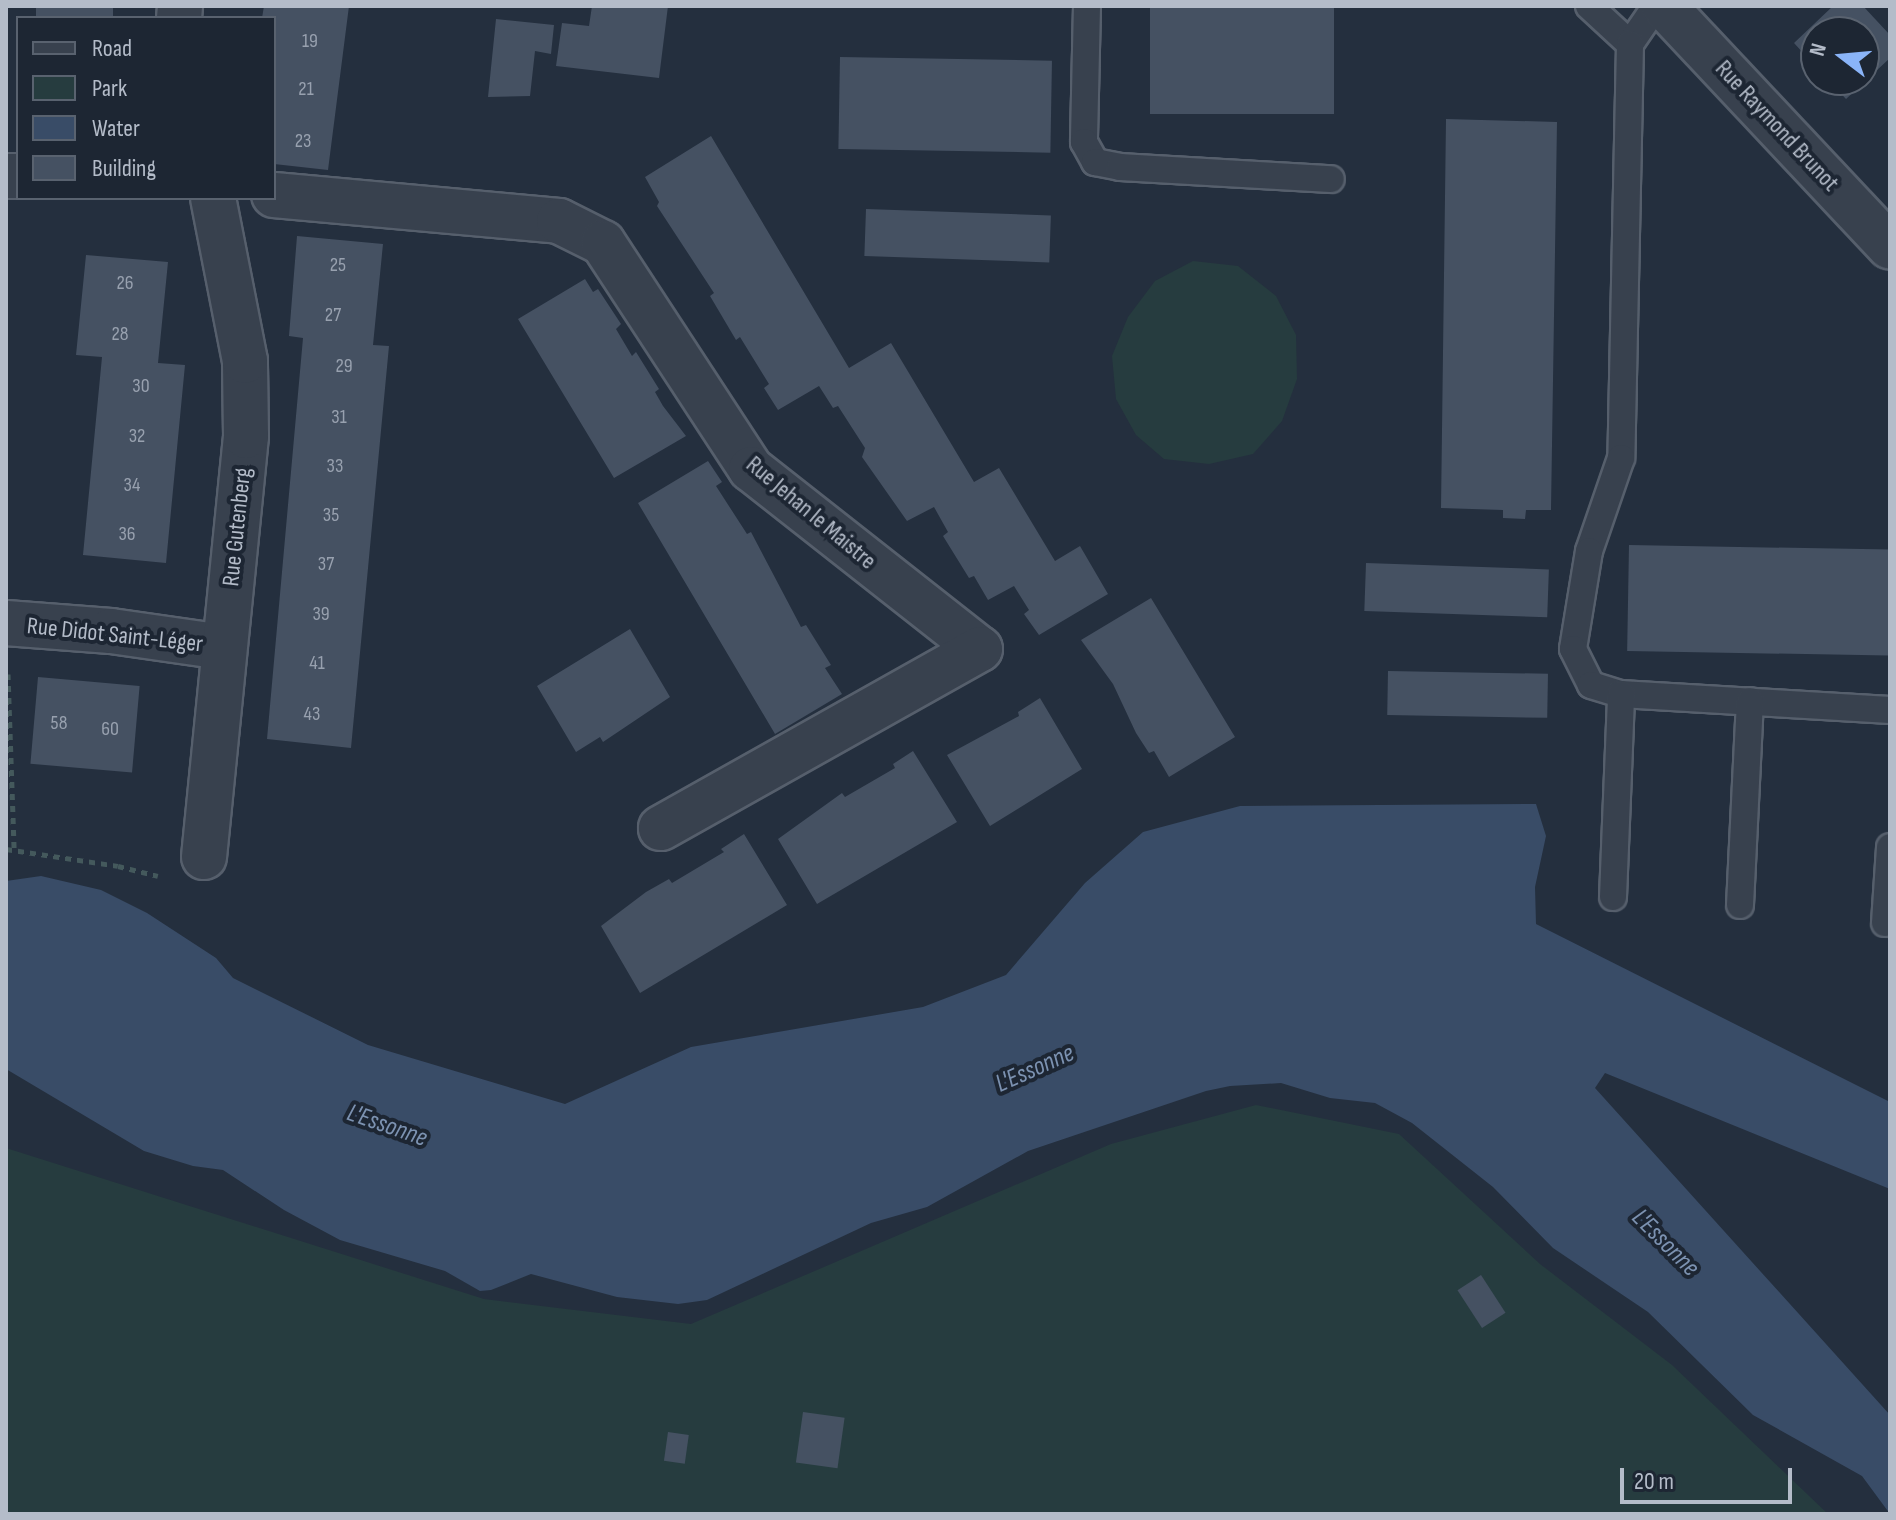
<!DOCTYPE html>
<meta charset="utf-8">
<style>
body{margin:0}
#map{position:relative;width:1896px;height:1520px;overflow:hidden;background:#242f3e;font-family:"Sofia Sans Condensed",sans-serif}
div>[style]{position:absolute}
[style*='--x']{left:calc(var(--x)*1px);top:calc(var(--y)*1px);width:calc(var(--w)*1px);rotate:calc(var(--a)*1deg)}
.green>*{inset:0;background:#263c3f}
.water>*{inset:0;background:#394c67}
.building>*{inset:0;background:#455162;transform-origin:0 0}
.path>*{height:5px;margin-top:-2.5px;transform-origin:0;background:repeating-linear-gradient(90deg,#44595c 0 6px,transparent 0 12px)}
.roads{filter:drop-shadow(2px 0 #565f6c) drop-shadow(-2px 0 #565f6c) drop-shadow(0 2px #565f6c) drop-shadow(0 -2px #565f6c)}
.service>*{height:26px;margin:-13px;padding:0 13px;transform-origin:13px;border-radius:13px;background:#38414e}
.minor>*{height:44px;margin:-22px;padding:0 22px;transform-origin:22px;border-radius:22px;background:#38414e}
span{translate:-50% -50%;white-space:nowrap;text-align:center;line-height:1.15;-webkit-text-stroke:8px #1d2633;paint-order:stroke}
.number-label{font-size:20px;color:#98a1af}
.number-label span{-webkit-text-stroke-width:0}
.street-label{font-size:24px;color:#b4bcc9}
.water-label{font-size:26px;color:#7c92b1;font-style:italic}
.frame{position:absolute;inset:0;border:8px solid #b4bcc9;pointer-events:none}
.legend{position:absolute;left:16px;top:16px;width:260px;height:184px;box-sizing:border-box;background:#1d2633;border:2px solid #59626f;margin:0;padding:10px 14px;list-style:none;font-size:24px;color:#b4bcc9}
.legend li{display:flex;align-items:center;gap:16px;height:40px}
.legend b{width:40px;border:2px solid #59626f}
.north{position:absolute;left:1800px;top:16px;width:80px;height:80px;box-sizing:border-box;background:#1d2633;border:2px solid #59626f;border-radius:50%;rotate:286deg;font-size:22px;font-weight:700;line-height:32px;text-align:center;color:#b4bcc9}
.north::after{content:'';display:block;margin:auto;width:28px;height:36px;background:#8ab4f8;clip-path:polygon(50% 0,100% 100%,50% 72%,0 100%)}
.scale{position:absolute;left:1620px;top:1468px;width:172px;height:36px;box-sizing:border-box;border:4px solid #b4bcc9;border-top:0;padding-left:10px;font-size:24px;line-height:28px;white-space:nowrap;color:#b4bcc9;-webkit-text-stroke:6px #1d2633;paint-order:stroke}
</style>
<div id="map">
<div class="green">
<i style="clip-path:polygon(1193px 261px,1238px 266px,1276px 296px,1296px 335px,1297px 379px,1282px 421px,1253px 454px,1209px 464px,1164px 459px,1136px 435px,1116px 399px,1112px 356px,1128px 317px,1155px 281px)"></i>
<i style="clip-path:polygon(1256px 1105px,1399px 1134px,1540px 1264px,1672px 1365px,1828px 1514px,6px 1514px,6px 1148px,484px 1299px,691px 1324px,1111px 1144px)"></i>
</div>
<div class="water">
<i style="clip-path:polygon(1536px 804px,1546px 836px,1535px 887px,1536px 924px,1890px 1102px,1890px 1189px,1605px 1073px,1595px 1088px,1890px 1415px,1890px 1514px,1862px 1476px,1753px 1415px,1648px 1312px,1553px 1248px,1493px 1187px,1412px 1123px,1375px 1103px,1330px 1098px,1281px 1083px,1230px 1086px,1206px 1091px,1028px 1151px,927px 1207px,871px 1223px,707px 1300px,678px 1304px,617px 1297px,531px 1274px,491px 1290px,480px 1291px,445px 1271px,340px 1240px,284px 1210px,223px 1170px,193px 1166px,144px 1151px,6px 1069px,6px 881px,41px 876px,101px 890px,147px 913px,216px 958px,233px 978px,368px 1045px,565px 1104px,691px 1047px,923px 1007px,1006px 975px,1085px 883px,1143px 832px,1240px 806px)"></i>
</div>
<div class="building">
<i style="left:36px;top:6px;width:77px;height:12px"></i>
<i style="clip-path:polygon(264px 6px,349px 6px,328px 170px,274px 164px,274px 18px,262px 18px)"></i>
<i style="clip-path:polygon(592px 6px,668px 6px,659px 78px,556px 66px,562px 23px,589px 26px)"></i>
<i style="left:1150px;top:6px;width:184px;height:108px"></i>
<i style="clip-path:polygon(1833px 6px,1863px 6px,1890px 35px,1890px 58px,1846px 99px,1828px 80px,1864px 80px,1864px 32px,1816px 32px,1816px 67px,1794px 43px)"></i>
<i style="clip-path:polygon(496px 19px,554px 25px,551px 54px,535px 51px,530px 96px,488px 97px)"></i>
<i style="left:840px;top:57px;width:212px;height:92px;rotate:1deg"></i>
<i style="clip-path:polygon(1446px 119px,1557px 122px,1551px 510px,1526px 510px,1525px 519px,1503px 518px,1503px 510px,1441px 508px)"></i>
<i style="clip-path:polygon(711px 136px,849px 368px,891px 343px,974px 482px,999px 468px,1055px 561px,1080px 546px,1108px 594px,1039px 635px,1024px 614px,1029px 610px,1014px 586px,988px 600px,974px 576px,969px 578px,943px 536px,948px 532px,934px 507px,907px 521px,862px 457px,865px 448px,838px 406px,833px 408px,819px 386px,778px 410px,764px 388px,769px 384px,740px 337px,736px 340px,710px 296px,714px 293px,657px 206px,659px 202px,645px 177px)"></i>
<i style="left:866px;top:209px;width:185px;height:47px;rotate:2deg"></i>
<i style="clip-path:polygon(297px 236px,383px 244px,373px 345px,389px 346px,351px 748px,267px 739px,303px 338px,289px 336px)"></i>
<i style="clip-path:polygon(86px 255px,168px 262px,158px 363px,185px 365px,166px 563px,83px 555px,102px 357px,76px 355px)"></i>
<i style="clip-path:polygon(585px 279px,593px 292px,598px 289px,621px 324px,616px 329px,632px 356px,636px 352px,659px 389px,655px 392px,663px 406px,686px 436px,614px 478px,518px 319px)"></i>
<i style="clip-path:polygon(708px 461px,722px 482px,716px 486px,747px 534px,751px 532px,801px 627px,806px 625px,831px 665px,825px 668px,842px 694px,775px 734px,638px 503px)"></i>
<i style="left:1629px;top:545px;width:261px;height:106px;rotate:1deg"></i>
<i style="left:1366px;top:563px;width:183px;height:48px;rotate:2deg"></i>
<i style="clip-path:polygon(1151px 598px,1235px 737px,1169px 777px,1154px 751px,1149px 753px,1136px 733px,1113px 684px,1081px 640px)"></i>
<i style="clip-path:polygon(630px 629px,670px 697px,603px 742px,600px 737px,576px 752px,537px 686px)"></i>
<i style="left:1388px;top:671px;width:160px;height:44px;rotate:1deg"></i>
<i style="left:38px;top:677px;width:102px;height:87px;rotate:5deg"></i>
<i style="clip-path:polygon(1040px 698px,1082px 769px,990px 826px,947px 755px,1019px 716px,1018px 712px)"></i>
<i style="clip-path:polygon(913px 751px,957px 822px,817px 904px,778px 839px,842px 793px,845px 797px,895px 768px,893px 764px)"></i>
<i style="clip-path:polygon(744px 834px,787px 905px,640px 993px,601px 926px,646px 892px,669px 879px,672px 883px,724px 852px,721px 849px)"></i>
<i style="left:1481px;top:1275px;width:45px;height:28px;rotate:57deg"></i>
<i style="left:803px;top:1412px;width:42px;height:51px;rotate:8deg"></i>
<i style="left:668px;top:1432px;width:21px;height:29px;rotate:8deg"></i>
</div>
<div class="path">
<i style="--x:8;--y:674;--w:175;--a:88"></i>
<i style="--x:6;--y:849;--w:113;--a:8.6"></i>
<i style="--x:118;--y:866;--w:41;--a:14"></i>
</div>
<div class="roads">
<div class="service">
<i style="--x:1087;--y:6;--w:136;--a:91.3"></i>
<i style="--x:1084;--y:142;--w:23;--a:61"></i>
<i style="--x:1095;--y:162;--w:25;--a:11"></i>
<i style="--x:1120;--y:167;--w:211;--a:3.3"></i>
<i style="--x:1589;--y:6;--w:56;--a:42.8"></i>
<i style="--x:1656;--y:6;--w:46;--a:124.4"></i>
<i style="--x:1630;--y:44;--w:414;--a:91.2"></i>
<i style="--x:1621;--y:458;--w:98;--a:109"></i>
<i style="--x:1589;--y:551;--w:99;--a:99.3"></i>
<i style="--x:1573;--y:649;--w:40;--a:63.4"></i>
<i style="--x:1591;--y:685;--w:31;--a:17"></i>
<i style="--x:1621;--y:694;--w:269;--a:3.4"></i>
<i style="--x:1613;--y:897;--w:203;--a:-87.7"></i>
<i style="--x:1740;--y:905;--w:204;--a:-87.2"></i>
<i style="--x:1885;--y:923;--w:76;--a:-86.2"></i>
</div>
<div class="minor">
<i style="--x:1664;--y:6;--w:330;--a:46.8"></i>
<i style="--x:179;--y:18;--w:12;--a:-85"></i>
<i style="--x:6;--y:176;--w:12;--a:0"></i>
<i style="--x:274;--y:195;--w:286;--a:5.2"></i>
<i style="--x:559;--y:221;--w:49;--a:26.6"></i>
<i style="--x:603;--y:243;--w:270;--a:56.8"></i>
<i style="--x:751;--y:469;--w:291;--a:38.2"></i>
<i style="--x:980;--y:649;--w:366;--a:150.7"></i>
<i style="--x:6;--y:623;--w:105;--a:4.4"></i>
<i style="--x:111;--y:631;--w:113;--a:8.1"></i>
<i style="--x:204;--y:857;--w:423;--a:-84.3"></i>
<i style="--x:246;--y:436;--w:75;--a:-90.8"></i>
<i style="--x:245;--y:361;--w:166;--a:-101.1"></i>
</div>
</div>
<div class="number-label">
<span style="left:310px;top:41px">19</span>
<span style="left:306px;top:89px">21</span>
<span style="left:303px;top:141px">23</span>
<span style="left:338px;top:265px">25</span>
<span style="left:125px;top:283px">26</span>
<span style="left:333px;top:315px">27</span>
<span style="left:120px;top:334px">28</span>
<span style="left:344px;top:366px">29</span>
<span style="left:141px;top:386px">30</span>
<span style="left:339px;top:417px">31</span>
<span style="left:137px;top:436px">32</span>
<span style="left:335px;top:466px">33</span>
<span style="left:132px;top:485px">34</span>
<span style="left:331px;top:515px">35</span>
<span style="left:127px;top:534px">36</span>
<span style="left:326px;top:564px">37</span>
<span style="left:321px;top:614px">39</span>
<span style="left:317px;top:663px">41</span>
<span style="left:312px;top:714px">43</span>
<span style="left:59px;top:723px">58</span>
<span style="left:110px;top:729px">60</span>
</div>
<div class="street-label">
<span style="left:1777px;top:126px;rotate:47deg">Rue Raymond Brunot</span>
<span style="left:811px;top:513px;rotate:40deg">Rue Jehan le Maistre</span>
<span style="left:237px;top:527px;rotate:-84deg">Rue Gutenberg</span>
<span style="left:115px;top:635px;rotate:6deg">Rue Didot Saint-Léger</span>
</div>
<div class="water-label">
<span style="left:1035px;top:1069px;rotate:-24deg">L'Essonne</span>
<span style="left:387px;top:1126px;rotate:19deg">L'Essonne</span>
<span style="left:1665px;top:1243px;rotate:45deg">L'Essonne</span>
</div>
<div class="frame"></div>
<ul class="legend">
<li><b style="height:10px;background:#38414e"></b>Road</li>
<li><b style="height:22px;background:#263c3f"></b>Park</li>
<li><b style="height:22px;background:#394c67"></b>Water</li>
<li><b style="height:22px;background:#455162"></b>Building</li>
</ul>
<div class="north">N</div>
<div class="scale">20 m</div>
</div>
